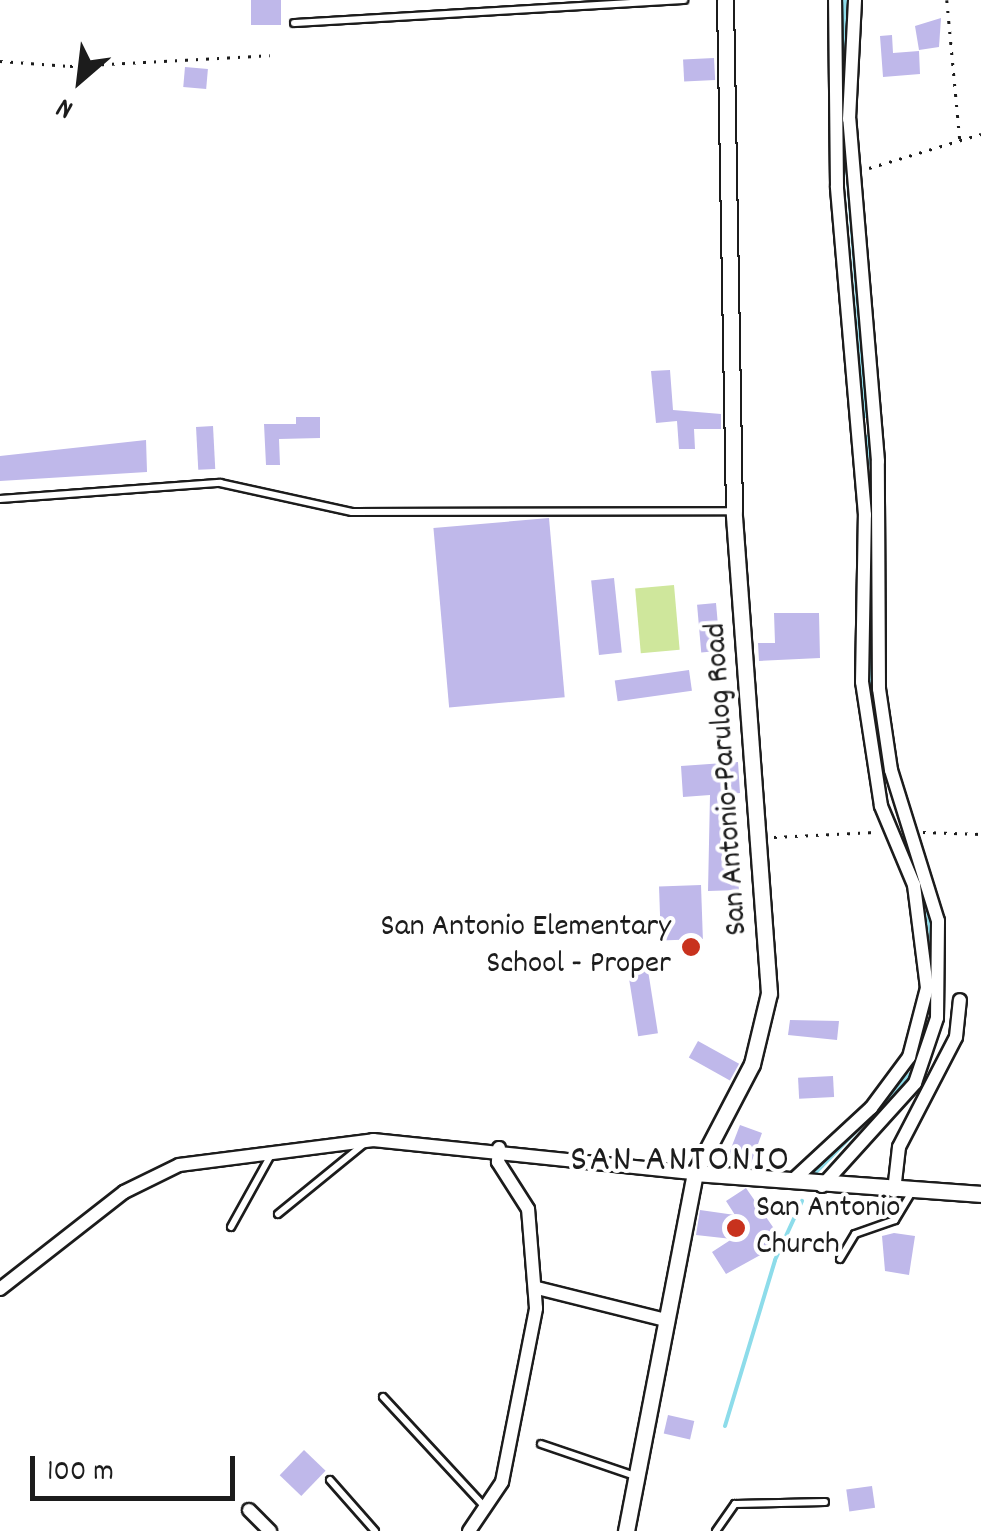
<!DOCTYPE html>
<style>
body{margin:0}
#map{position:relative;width:981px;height:1531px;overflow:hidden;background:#fff;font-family:Dekko,sans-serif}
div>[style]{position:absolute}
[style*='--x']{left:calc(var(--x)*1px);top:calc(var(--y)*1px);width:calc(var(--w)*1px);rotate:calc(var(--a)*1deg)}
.green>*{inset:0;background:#cfe79c;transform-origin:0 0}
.stream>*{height:4px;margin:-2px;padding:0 2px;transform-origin:2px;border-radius:2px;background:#8ddcea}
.building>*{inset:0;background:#bfb8ea;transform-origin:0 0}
.path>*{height:2.5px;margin-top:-1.25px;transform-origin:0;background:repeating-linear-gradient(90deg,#1c1c1c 0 2.5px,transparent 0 10.5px)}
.roads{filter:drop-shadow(2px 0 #1c1c1c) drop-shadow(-2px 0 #1c1c1c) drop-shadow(0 2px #1c1c1c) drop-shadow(0 -2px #1c1c1c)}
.service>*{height:6px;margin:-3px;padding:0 3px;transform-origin:3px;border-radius:3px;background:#fff}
.minor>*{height:12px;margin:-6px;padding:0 6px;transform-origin:6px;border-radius:6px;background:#fff}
.tertiary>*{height:15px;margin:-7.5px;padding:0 7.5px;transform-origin:7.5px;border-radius:7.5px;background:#fff}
.dots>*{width:28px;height:28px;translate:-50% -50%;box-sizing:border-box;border:5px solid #fff;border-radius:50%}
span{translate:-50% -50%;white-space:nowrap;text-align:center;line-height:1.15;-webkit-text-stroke:8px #fff;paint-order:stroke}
.street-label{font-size:32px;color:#1c1c1c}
.poi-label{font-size:32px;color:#1c1c1c}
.right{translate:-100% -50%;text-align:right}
.left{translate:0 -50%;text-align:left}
.quarter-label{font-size:38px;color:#1c1c1c;letter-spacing:2.5px}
.north{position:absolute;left:30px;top:30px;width:100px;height:100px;-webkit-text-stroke:8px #fff;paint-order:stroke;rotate:208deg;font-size:28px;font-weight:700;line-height:40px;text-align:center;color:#1c1c1c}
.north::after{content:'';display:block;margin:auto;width:35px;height:45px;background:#1c1c1c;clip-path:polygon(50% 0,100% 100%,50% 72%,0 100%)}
.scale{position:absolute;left:30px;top:1456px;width:205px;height:45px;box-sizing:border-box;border:5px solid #1c1c1c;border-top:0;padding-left:12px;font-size:30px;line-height:35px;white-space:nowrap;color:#1c1c1c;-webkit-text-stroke:8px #fff;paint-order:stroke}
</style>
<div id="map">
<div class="green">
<i style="left:674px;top:585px;width:65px;height:39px;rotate:85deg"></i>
</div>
<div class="stream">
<i style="--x:845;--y:77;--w:77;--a:-90"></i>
<i style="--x:845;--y:141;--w:276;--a:85.6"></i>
<i style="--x:867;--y:437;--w:32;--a:81"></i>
<i style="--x:872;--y:563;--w:131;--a:90"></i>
<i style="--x:872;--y:694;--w:50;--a:79.6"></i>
<i style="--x:887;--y:777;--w:60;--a:72.5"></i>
<i style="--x:927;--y:905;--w:40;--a:82.9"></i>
<i style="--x:876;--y:1111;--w:56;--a:-47.2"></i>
<i style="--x:813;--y:1175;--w:80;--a:-45.5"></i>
<i style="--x:725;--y:1426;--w:173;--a:-73.2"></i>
<i style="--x:775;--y:1260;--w:65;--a:-65.4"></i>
</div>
<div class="building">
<i style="left:251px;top:0;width:30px;height:25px"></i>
<i style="clip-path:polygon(941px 18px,939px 47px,919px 50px,915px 26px)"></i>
<i style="clip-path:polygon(892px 35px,893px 53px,919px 51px,920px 74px,883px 77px,880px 36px)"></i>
<i style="left:714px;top:58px;width:22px;height:31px;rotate:87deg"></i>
<i style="left:185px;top:67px;width:23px;height:20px;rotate:5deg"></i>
<i style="clip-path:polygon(670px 370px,673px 410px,721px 414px,721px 429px,694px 429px,695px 449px,679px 449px,677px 421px,656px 423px,651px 371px)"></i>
<i style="clip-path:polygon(296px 417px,320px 417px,320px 438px,279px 439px,280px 465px,266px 465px,264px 424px,296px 424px)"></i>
<i style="left:213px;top:426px;width:43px;height:17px;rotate:87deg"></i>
<i style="clip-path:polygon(146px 440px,147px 472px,0 481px,0 456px)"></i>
<i style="left:549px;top:518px;width:180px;height:116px;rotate:85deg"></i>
<i style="left:614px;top:578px;width:75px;height:23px;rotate:84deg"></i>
<i style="left:716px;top:603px;width:48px;height:19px;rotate:85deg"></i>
<i style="clip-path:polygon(774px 613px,819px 613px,820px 658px,759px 661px,758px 643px,775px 643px)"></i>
<i style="left:689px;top:670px;width:21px;height:75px;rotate:82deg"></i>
<i style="clip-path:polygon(738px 762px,740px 793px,731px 794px,739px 890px,708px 891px,710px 795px,683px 797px,681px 766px)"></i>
<i style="left:701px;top:885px;width:54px;height:42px;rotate:88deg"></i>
<i style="left:647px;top:964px;width:70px;height:20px;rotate:81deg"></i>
<i style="clip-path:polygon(790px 1020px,839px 1021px,837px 1040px,788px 1035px)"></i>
<i style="left:698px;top:1041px;width:47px;height:19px;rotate:29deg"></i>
<i style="left:833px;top:1076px;width:21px;height:35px;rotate:87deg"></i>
<i style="clip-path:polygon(740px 1125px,762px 1133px,750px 1166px,725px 1164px)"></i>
<i style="clip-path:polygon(746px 1188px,775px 1230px,771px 1249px,726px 1274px,712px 1252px,732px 1239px,696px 1235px,700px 1210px,735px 1215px,726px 1201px)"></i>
<i style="clip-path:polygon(894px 1233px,915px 1236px,909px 1275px,885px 1271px,882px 1236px)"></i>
<i style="left:668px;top:1415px;width:27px;height:19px;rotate:13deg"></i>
<i style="left:304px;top:1450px;width:30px;height:35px;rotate:44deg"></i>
<i style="left:872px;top:1486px;width:22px;height:26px;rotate:82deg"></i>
</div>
<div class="path">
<i style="--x:947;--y:0;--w:141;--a:84.7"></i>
<i style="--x:0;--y:61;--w:70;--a:4.1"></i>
<i style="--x:70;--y:66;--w:200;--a:-3.1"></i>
<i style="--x:869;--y:168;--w:117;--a:-16.9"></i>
<i style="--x:923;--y:832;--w:58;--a:2"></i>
<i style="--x:774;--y:837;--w:101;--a:-2.8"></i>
</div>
<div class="roads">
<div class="service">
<i style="--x:294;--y:23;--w:391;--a:-3.4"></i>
<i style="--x:0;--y:499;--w:221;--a:-4.2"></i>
<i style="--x:220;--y:483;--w:135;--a:12.4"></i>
<i style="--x:352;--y:512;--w:382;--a:-0.1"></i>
<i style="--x:278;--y:1214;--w:112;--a:-39.2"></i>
<i style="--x:231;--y:1227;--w:85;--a:-61"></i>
<i style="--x:840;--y:1259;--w:29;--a:-59"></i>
<i style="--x:855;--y:1234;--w:42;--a:-19.3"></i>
<i style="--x:895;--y:1220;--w:33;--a:-59"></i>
<i style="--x:383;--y:1397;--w:150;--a:47.2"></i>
<i style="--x:541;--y:1444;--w:99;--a:18.8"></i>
<i style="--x:330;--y:1480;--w:68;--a:48.6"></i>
<i style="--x:716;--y:1531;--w:33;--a:-55"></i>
<i style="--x:735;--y:1504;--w:90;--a:-1.3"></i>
</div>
<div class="minor">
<i style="--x:791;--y:1182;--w:109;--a:-42.8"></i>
<i style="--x:871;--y:1108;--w:64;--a:-53.3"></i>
<i style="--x:909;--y:1057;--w:71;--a:-75.4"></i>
<i style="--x:927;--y:988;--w:104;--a:-97.2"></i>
<i style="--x:914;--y:885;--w:86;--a:-112.7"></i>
<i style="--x:881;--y:806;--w:125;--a:-98.7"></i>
<i style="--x:862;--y:682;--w:167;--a:-89"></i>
<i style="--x:865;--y:515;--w:330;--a:-94.9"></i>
<i style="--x:837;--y:186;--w:186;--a:-90.6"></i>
<i style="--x:822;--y:1186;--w:139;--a:-47.9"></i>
<i style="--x:915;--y:1083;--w:69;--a:-71.3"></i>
<i style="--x:937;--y:1018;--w:97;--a:-89.4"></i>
<i style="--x:938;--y:921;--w:158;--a:-107.3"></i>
<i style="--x:891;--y:770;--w:82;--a:-98.4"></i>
<i style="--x:879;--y:689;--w:228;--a:-90.3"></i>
<i style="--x:878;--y:461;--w:343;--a:-94.8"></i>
<i style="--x:849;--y:119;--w:119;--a:-87.1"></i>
<i style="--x:894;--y:1191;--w:44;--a:-83.5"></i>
<i style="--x:899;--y:1147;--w:124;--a:-62.6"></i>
<i style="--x:956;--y:1037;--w:37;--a:-84"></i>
<i style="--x:537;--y:1288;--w:128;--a:14"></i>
<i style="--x:0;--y:1289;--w:157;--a:-38"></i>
<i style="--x:124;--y:1192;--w:61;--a:-26.1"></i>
<i style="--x:179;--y:1165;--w:196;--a:-7.3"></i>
<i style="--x:373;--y:1140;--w:324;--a:5.9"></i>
<i style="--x:249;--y:1510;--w:30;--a:45"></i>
<i style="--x:469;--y:1531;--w:59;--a:-56"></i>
<i style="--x:502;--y:1482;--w:177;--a:-78.9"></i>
<i style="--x:536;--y:1308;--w:99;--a:-94.6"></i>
<i style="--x:528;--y:1209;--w:56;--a:-122.6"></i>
<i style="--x:498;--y:1162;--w:14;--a:-86"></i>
</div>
<div class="tertiary">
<i style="--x:695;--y:1173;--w:287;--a:4.2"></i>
<i style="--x:626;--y:1531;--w:365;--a:-79.1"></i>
<i style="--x:695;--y:1173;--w:123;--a:-62.4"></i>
<i style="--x:752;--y:1064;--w:73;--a:-76.5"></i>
<i style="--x:769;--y:993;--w:483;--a:-94.2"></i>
<i style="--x:734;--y:511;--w:511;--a:-91.01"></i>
</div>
</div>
<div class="dots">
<i style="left:691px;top:947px;background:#c8321e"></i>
<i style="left:736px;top:1228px;background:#c8321e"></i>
</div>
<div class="street-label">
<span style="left:728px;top:779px;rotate:-94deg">San Antonio-Parulog Road</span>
</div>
<div class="poi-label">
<span class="right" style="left:671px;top:947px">San Antonio Elementary<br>School - Proper</span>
<span class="left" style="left:756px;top:1228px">San Antonio<br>Church</span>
</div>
<div class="quarter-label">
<span style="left:681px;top:1162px">SAN ANTONIO</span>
</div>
<div class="north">N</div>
<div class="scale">100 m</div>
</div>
